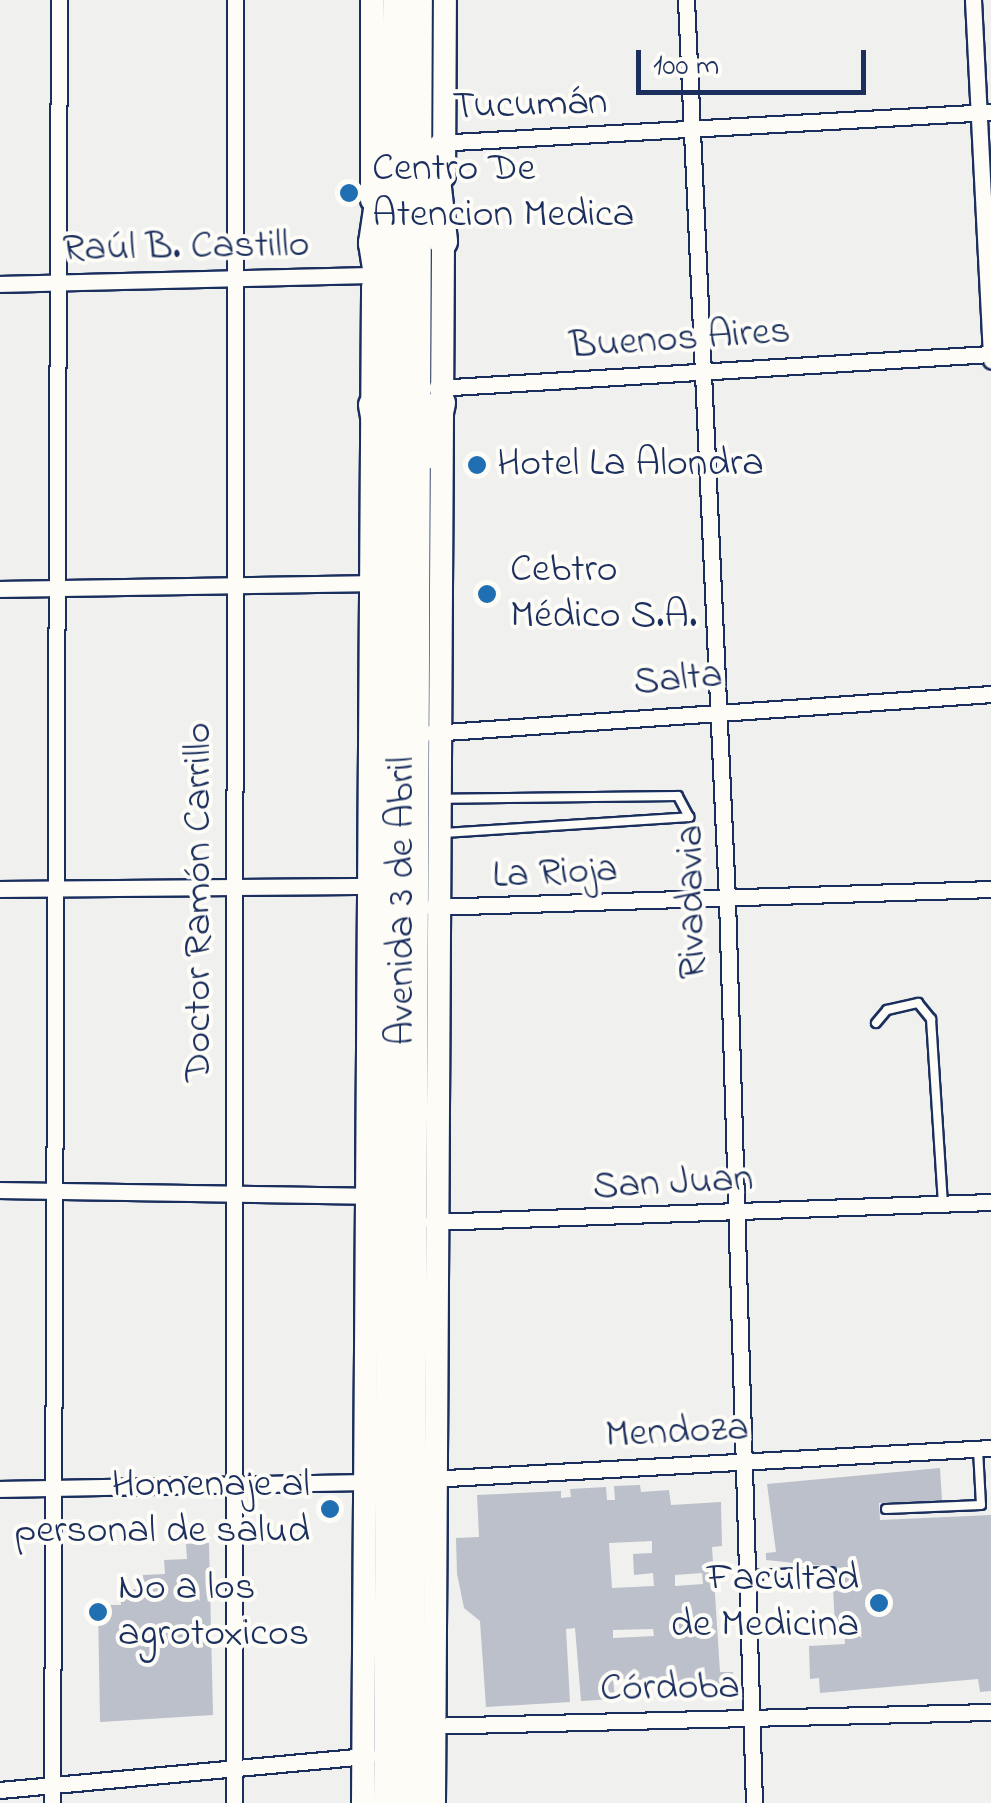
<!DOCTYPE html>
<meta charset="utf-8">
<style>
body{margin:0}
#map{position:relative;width:991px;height:1803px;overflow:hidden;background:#f0f0ee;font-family:"Indie Flower",sans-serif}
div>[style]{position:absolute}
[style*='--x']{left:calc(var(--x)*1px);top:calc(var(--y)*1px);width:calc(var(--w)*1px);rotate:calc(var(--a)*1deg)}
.building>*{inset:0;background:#bbc0ca}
.roads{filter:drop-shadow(2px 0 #1b2f5e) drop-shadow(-2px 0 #1b2f5e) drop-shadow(0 2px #1b2f5e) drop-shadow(0 -2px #1b2f5e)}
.service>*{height:8px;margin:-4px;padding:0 4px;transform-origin:4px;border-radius:4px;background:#fdfcf7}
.minor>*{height:15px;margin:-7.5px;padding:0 7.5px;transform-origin:7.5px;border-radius:7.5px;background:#fdfcf7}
.secondary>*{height:22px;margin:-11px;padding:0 11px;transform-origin:11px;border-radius:11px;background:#fdfcf7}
.trunk>*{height:28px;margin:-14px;padding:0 14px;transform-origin:14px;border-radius:14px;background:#fdfcf7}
.dots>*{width:28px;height:28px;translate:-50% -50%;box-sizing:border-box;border:5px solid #fdfcf7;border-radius:50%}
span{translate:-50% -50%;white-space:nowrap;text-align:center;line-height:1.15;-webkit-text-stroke:8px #fdfcf7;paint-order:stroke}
.street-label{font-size:40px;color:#1b2f5e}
.poi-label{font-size:40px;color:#1b2f5e}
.left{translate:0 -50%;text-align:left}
.right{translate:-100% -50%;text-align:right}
.scale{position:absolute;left:636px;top:50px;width:230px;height:45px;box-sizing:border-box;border:5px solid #1b2f5e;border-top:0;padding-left:12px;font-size:30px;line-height:35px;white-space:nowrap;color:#1b2f5e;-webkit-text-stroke:8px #fdfcf7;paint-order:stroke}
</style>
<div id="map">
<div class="building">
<i style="clip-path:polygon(940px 1468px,942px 1501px,879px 1503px,880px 1520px,991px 1515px,991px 1691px,980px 1692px,978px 1679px,820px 1693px,819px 1678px,810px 1679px,809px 1646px,845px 1644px,844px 1627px,835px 1627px,833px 1587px,843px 1586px,842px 1568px,766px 1560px,766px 1553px,776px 1552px,767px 1484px)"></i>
<i style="clip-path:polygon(evenodd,640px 1485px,641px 1492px,669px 1490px,671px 1505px,721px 1502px,722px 1546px,712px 1547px,720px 1672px,733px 1672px,734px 1687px,613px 1678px,615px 1699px,581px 1701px,575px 1628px,566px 1629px,570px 1702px,486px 1707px,480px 1621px,464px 1608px,457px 1574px,456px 1538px,479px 1537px,477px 1495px,561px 1491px,561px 1498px,571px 1497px,570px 1489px,606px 1487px,607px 1500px,615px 1500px,614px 1486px,640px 1485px,652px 1541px,652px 1553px,633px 1554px,634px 1575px,653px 1573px,654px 1586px,612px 1588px,609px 1543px,652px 1541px,640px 1485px,702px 1573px,703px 1584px,675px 1586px,675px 1575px,702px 1573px,640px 1485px,653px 1629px,654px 1636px,613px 1638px,613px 1630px,653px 1629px)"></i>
<i style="clip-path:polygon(209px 1543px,213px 1715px,100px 1722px,98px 1605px,121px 1605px,120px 1590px,144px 1589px,143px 1575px,165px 1574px,164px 1560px,187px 1559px,186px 1544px)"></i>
</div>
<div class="roads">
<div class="service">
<i style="--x:444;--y:833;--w:246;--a:-3.7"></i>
<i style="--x:689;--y:817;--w:24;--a:-118"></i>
<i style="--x:678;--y:796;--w:233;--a:179.3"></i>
<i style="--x:876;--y:1023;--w:17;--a:-50"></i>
<i style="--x:887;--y:1010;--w:32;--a:-13"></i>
<i style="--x:918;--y:1003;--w:21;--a:51"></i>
<i style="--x:931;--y:1019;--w:185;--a:86.3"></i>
<i style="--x:886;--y:1509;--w:95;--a:-2.4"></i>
<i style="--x:981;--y:1505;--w:56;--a:-93.1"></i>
<i style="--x:746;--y:1575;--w:85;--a:-2"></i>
</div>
<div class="minor">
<i style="--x:686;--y:0;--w:900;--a:87.39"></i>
<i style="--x:727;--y:899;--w:904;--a:88.29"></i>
<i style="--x:973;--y:0;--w:361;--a:87.1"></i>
<i style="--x:436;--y:143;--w:556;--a:-3.2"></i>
<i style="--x:0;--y:284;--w:373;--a:-1.4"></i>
<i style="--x:436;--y:388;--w:556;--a:-3.51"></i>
<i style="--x:0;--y:589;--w:372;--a:-0.9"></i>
<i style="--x:431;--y:733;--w:561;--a:-3.98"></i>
<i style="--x:0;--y:889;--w:378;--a:-0.5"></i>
<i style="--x:432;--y:907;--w:559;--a:-1.84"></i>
<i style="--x:0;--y:1190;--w:375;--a:0.9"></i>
<i style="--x:432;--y:1222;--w:559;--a:-2.05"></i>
<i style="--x:429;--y:1479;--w:563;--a:-3.16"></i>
<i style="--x:0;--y:1489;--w:371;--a:-1.1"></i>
<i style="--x:425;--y:1726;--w:566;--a:-1.42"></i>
<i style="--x:0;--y:1790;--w:370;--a:-5.3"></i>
<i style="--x:52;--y:1803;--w:1803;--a:-89.78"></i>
<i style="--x:234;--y:1803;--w:1803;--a:-89.97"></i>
</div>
<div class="secondary">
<i style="--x:372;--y:0;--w:200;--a:90"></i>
<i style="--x:444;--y:176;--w:176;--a:-89.7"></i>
<i style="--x:363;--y:1803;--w:1516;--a:-89.62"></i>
<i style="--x:434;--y:1803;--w:1580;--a:-89.67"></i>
</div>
<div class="trunk">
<i style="--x:433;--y:153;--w:89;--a:83.5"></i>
<i style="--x:383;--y:176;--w:68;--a:98.5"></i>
<i style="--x:373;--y:243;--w:64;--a:81"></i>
<i style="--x:373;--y:405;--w:58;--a:80"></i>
<i style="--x:430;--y:454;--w:52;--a:-77.8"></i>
<i style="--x:388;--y:1803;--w:1803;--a:-89.71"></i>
<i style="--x:410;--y:1803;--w:1803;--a:-89.75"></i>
</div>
</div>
<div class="dots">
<i style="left:349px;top:193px;background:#1f6fb2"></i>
<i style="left:477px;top:465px;background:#1f6fb2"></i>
<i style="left:487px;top:594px;background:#1f6fb2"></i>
<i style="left:330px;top:1509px;background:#1f6fb2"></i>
<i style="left:879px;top:1603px;background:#1f6fb2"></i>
<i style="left:98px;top:1612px;background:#1f6fb2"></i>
</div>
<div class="street-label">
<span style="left:530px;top:106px;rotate:-2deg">Tucumán</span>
<span style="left:186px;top:248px;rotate:-1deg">Raúl B. Castillo</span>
<span style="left:680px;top:340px;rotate:-4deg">Buenos Aires</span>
<span style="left:678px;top:680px;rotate:-5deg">Salta</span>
<span style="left:555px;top:874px;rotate:-3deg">La Rioja</span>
<span style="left:403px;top:901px;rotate:-90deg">Avenida 3 de Abril</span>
<span style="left:200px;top:902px;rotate:-90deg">Doctor Ramón Carrillo</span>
<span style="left:693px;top:902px;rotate:-91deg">Rivadavia</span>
<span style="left:673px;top:1184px;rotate:-3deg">San Juan</span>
<span style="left:677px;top:1433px;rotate:-3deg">Mendoza</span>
<span style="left:670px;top:1689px;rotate:-1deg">Córdoba</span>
</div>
<div class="poi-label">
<span class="left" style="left:372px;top:193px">Centro De<br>Atencion Medica</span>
<span class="left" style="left:497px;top:465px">Hotel La Alondra</span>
<span class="left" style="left:510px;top:594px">Cebtro<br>Médico S.A.</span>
<span class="right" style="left:310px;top:1509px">Homenaje al<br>personal de salud</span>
<span class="right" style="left:859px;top:1603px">Facultad<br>de Medicina</span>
<span class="left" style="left:118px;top:1612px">No a los<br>agrotoxicos</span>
</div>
<div class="scale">100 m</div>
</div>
